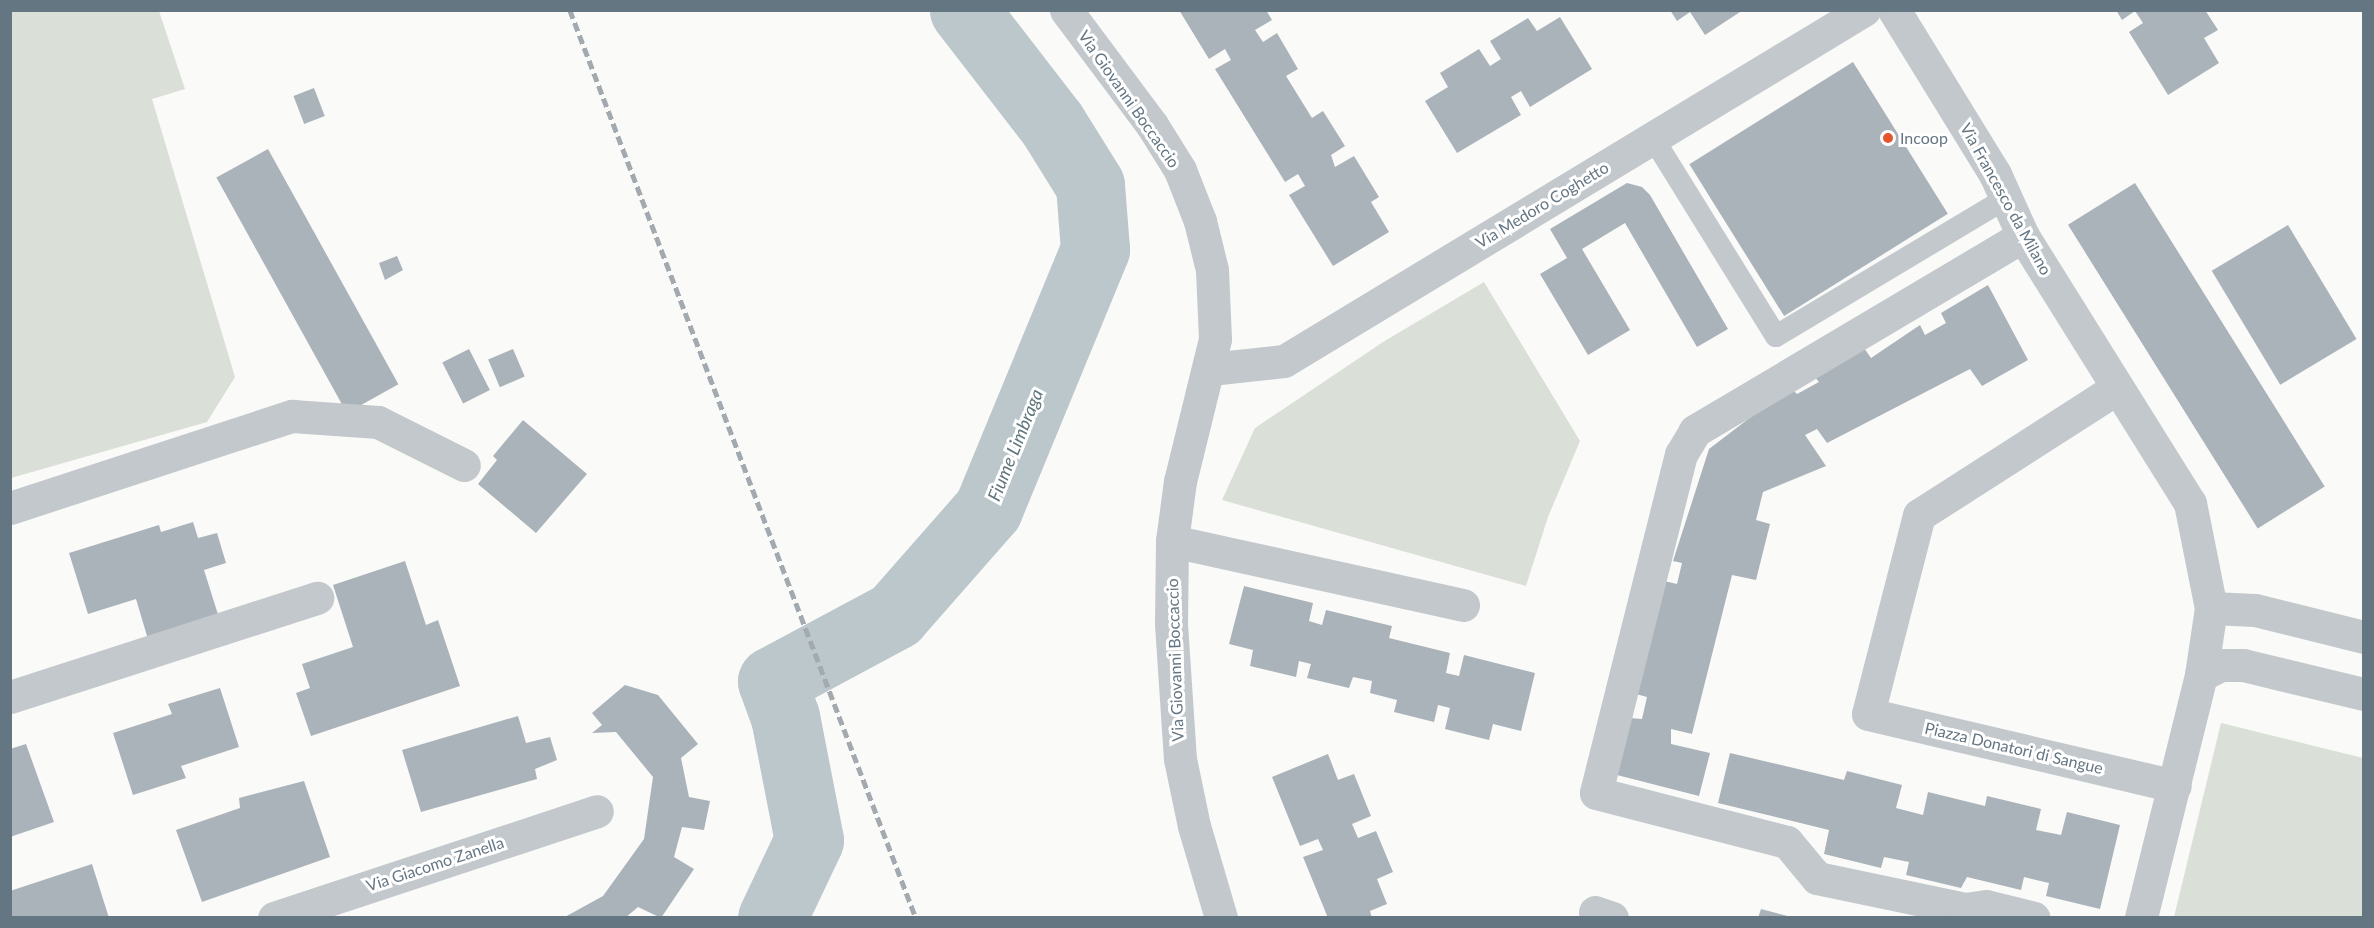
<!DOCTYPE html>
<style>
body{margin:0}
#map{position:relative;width:2374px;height:928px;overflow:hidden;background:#fafaf8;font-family:Lato,sans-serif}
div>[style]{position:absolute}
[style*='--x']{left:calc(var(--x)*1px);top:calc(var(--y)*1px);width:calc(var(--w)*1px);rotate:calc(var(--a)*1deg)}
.green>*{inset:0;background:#dadfd7}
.river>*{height:69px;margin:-34.5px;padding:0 34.5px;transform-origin:34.5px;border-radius:34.5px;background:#bbc7cb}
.building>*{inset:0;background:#aab3b9;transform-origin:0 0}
.service>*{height:22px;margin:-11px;padding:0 11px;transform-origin:11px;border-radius:11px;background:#c3c8cc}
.minor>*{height:33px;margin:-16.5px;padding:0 16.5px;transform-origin:16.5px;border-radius:16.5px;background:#c3c8cc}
.rail>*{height:4.5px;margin-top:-2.25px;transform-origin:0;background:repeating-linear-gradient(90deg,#a2aab0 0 9px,transparent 0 13.5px)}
.dots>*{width:16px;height:16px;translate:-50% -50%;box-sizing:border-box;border:3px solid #fff;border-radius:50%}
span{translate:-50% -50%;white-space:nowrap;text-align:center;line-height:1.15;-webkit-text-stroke:6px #fff;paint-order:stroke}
.street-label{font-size:16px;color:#657683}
.poi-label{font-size:16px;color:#657683}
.left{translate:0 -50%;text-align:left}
.water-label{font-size:18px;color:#60757c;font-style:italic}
.frame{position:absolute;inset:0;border:12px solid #657683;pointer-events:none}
</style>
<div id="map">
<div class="green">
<i style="clip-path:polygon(11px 10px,159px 11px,185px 89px,152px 99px,235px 377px,207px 422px,11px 478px)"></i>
<i style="clip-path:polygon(1484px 282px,1580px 441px,1548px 517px,1526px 586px,1222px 500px,1255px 428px,1383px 342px)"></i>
<i style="clip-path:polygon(2221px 723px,2363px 758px,2363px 917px,2174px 917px)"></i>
</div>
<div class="river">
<i style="--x:772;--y:918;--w:86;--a:-64.6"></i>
<i style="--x:809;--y:840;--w:125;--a:-101"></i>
<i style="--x:785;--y:717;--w:38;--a:-110"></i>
<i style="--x:772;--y:681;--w:140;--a:-28.2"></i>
<i style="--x:895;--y:615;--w:141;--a:-48.7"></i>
<i style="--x:988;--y:509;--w:281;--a:-67.6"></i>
<i style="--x:1095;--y:249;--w:64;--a:-94.5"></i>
<i style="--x:1090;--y:185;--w:72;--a:-121.9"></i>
<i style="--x:1052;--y:124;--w:144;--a:-127.7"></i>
</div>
<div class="building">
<i style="clip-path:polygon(1179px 10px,1266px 10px,1272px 20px,1255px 30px,1263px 42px,1277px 33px,1298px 69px,1286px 76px,1312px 118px,1323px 111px,1345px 146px,1331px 155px,1335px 167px,1354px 156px,1379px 197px,1371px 202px,1389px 232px,1333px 266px,1289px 195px,1305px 186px,1298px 174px,1285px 182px,1215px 69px,1231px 60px,1225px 49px,1209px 59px)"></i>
<i style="clip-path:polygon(1670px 10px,1743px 10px,1705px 35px,1690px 12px,1677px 21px)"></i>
<i style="clip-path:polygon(2116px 10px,2205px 10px,2218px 30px,2204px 38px,2219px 63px,2168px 95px,2129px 32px,2143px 23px,2135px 11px,2122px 20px)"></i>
<i style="clip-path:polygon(1560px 17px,1592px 69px,1530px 107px,1521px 91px,1511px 97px,1521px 115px,1457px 153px,1425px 101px,1448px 87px,1440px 73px,1479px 49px,1490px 66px,1501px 59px,1490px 41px,1528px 18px,1537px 31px)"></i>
<i style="left:1853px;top:62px;width:179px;height:193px;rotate:58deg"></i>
<i style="left:314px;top:88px;width:30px;height:22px;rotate:69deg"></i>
<i style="left:268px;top:149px;width:269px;height:59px;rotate:61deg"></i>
<i style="clip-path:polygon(1627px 183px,1642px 187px,1650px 195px,1728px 329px,1697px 347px,1625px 223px,1582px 249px,1630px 330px,1588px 355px,1540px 274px,1567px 258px,1550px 229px)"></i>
<i style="left:2135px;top:183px;width:358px;height:79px;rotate:58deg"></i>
<i style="left:2288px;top:225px;width:133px;height:89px;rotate:59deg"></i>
<i style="clip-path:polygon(397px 256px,403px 270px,385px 280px,379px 263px)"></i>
<i style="clip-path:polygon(1988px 285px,2028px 360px,1982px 386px,1970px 369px,1827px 443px,1817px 429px,1805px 435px,1826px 466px,1763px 492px,1756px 520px,1770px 524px,1756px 580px,1732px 575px,1692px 734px,1671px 729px,1671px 744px,1710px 753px,1699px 796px,1617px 775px,1630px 718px,1642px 719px,1647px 697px,1636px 694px,1664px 581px,1677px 584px,1682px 563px,1673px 561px,1709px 449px,1790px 387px,1797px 394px,1819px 382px,1813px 375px,1864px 348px,1871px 358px,1920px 325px,1925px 335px,1946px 323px,1941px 313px)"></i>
<i style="left:469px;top:349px;width:46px;height:30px;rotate:63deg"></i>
<i style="left:513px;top:349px;width:30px;height:27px;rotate:67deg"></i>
<i style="clip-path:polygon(523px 420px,587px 474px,536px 533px,478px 484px,497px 460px,493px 456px)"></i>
<i style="clip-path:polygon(193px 522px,198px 538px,217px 533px,226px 563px,204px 570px,221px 624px,150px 646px,136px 599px,88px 614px,69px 553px,159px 525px,161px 532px)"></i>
<i style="clip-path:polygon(405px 561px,426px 625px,438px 620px,460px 686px,311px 736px,296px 693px,310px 688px,302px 664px,353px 647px,333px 585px)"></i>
<i style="clip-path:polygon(1244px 586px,1313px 603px,1309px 621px,1322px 625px,1326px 610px,1392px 626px,1389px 638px,1450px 653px,1446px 673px,1459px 676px,1464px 655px,1535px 673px,1521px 731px,1493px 724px,1489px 740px,1445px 729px,1450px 708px,1438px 705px,1434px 722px,1394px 712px,1397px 700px,1370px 693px,1372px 681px,1353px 677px,1349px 688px,1307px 678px,1311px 664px,1299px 661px,1296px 677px,1250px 666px,1253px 650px,1229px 644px)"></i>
<i style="clip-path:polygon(625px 685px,658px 695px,698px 744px,681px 758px,689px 797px,710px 801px,704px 830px,682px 827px,674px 857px,694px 869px,661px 918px,638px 907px,625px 918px,563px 918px,603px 896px,644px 839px,653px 777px,616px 732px,592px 733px,602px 725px,592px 713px)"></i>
<i style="clip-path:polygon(220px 688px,239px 747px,181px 766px,186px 778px,133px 795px,113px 733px,172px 714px,168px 704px)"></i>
<i style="clip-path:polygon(518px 716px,526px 743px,550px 737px,557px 760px,535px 769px,537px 779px,421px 812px,402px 750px)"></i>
<i style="clip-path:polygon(26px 744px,54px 822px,10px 837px,10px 749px)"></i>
<i style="clip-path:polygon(1730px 753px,1844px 780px,1847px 771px,1902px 785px,1896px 808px,1923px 815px,1928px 792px,1985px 806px,1987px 796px,2041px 809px,2036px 830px,2061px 835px,2067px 812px,2120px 825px,2100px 909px,2046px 896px,2049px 883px,2024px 877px,2021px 890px,1967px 877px,1961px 888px,1906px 875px,1909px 862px,1884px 857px,1881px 868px,1824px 854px,1829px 830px,1718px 803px)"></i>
<i style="clip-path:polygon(1328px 754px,1338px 780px,1354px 774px,1371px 816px,1352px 824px,1358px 838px,1376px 831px,1393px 872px,1377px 879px,1387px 904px,1370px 911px,1372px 918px,1328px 918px,1303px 857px,1323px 850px,1318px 839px,1300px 846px,1272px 777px)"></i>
<i style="clip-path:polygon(304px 781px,330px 857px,202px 902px,176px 830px,240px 808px,239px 798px)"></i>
<i style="clip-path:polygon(92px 864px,109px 918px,10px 918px,10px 891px)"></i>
<i style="clip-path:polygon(1761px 909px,1791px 917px,1790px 918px,1758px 918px)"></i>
</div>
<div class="service">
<i style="--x:1653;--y:138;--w:233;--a:58.2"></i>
<i style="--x:1776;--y:336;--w:269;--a:-30.9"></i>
</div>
<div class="minor">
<i style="--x:1066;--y:10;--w:144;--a:53.2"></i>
<i style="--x:1152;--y:125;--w:53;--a:58.1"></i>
<i style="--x:1180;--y:170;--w:55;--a:68.6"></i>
<i style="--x:1200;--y:221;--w:50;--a:76.2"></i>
<i style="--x:1212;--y:270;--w:69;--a:87.5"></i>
<i style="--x:1215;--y:339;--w:146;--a:103.8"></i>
<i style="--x:1180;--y:481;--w:61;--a:97.6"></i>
<i style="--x:1172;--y:541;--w:83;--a:90.7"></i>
<i style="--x:1171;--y:624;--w:135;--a:86.2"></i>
<i style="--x:1180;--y:759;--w:68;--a:78.2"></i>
<i style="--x:1194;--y:826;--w:96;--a:73.6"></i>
<i style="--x:1894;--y:10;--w:193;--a:58.4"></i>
<i style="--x:1995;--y:174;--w:68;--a:65.7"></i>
<i style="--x:2023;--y:236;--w:315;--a:58"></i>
<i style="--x:2190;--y:503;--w:107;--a:78.7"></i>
<i style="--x:2211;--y:608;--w:68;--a:98.5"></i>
<i style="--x:2201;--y:675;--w:250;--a:103.9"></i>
<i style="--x:2023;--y:236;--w:382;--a:149.3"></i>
<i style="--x:1695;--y:431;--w:27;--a:121"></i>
<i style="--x:1681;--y:454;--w:349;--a:104.1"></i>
<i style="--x:1596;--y:793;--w:197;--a:14.4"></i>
<i style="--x:1787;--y:842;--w:47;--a:50.2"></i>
<i style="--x:1817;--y:878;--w:151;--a:11.8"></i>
<i style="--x:1965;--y:909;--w:21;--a:-8"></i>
<i style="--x:1986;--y:906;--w:49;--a:14"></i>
<i style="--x:1210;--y:369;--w:74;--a:-6.2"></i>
<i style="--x:1284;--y:361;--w:678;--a:-31.18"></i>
<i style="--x:2117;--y:388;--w:235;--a:147.3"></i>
<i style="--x:1919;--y:515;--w:205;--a:104.4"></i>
<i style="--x:1868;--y:714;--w:315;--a:13.2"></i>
<i style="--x:10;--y:508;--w:297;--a:-18.1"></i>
<i style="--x:292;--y:416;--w:86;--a:4"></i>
<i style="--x:378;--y:422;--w:96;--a:26.6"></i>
<i style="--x:1172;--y:541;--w:298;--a:12.4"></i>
<i style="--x:2211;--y:608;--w:44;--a:2.6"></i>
<i style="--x:2255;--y:610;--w:112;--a:13.9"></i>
<i style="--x:2201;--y:675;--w:22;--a:-27"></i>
<i style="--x:2221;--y:665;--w:22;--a:0"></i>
<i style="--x:2243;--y:665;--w:124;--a:13.5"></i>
<i style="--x:10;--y:697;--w:323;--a:-17.9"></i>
<i style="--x:1595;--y:912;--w:18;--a:19"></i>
<i style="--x:274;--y:918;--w:340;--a:-18.3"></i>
</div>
<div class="rail">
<i style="--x:570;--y:10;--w:972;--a:69.14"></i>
</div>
<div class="dots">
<i style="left:1888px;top:138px;background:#e4572e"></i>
</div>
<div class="street-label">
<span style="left:1129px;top:99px;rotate:55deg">Via Giovanni Boccaccio</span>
<span style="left:2006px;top:199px;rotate:61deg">Via Francesco da Milano</span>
<span style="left:1542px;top:205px;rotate:-31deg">Via Medoro Coghetto</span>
<span style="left:1175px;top:660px;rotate:-92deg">Via Giovanni Boccaccio</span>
<span style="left:2014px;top:748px;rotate:13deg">Piazza Donatori di Sangue</span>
<span style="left:435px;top:864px;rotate:-18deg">Via Giacomo Zanella</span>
</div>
<div class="poi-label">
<span class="left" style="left:1900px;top:138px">Incoop</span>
</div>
<div class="water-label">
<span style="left:1015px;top:445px;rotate:-68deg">Fiume Limbraga</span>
</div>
<div class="frame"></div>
</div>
